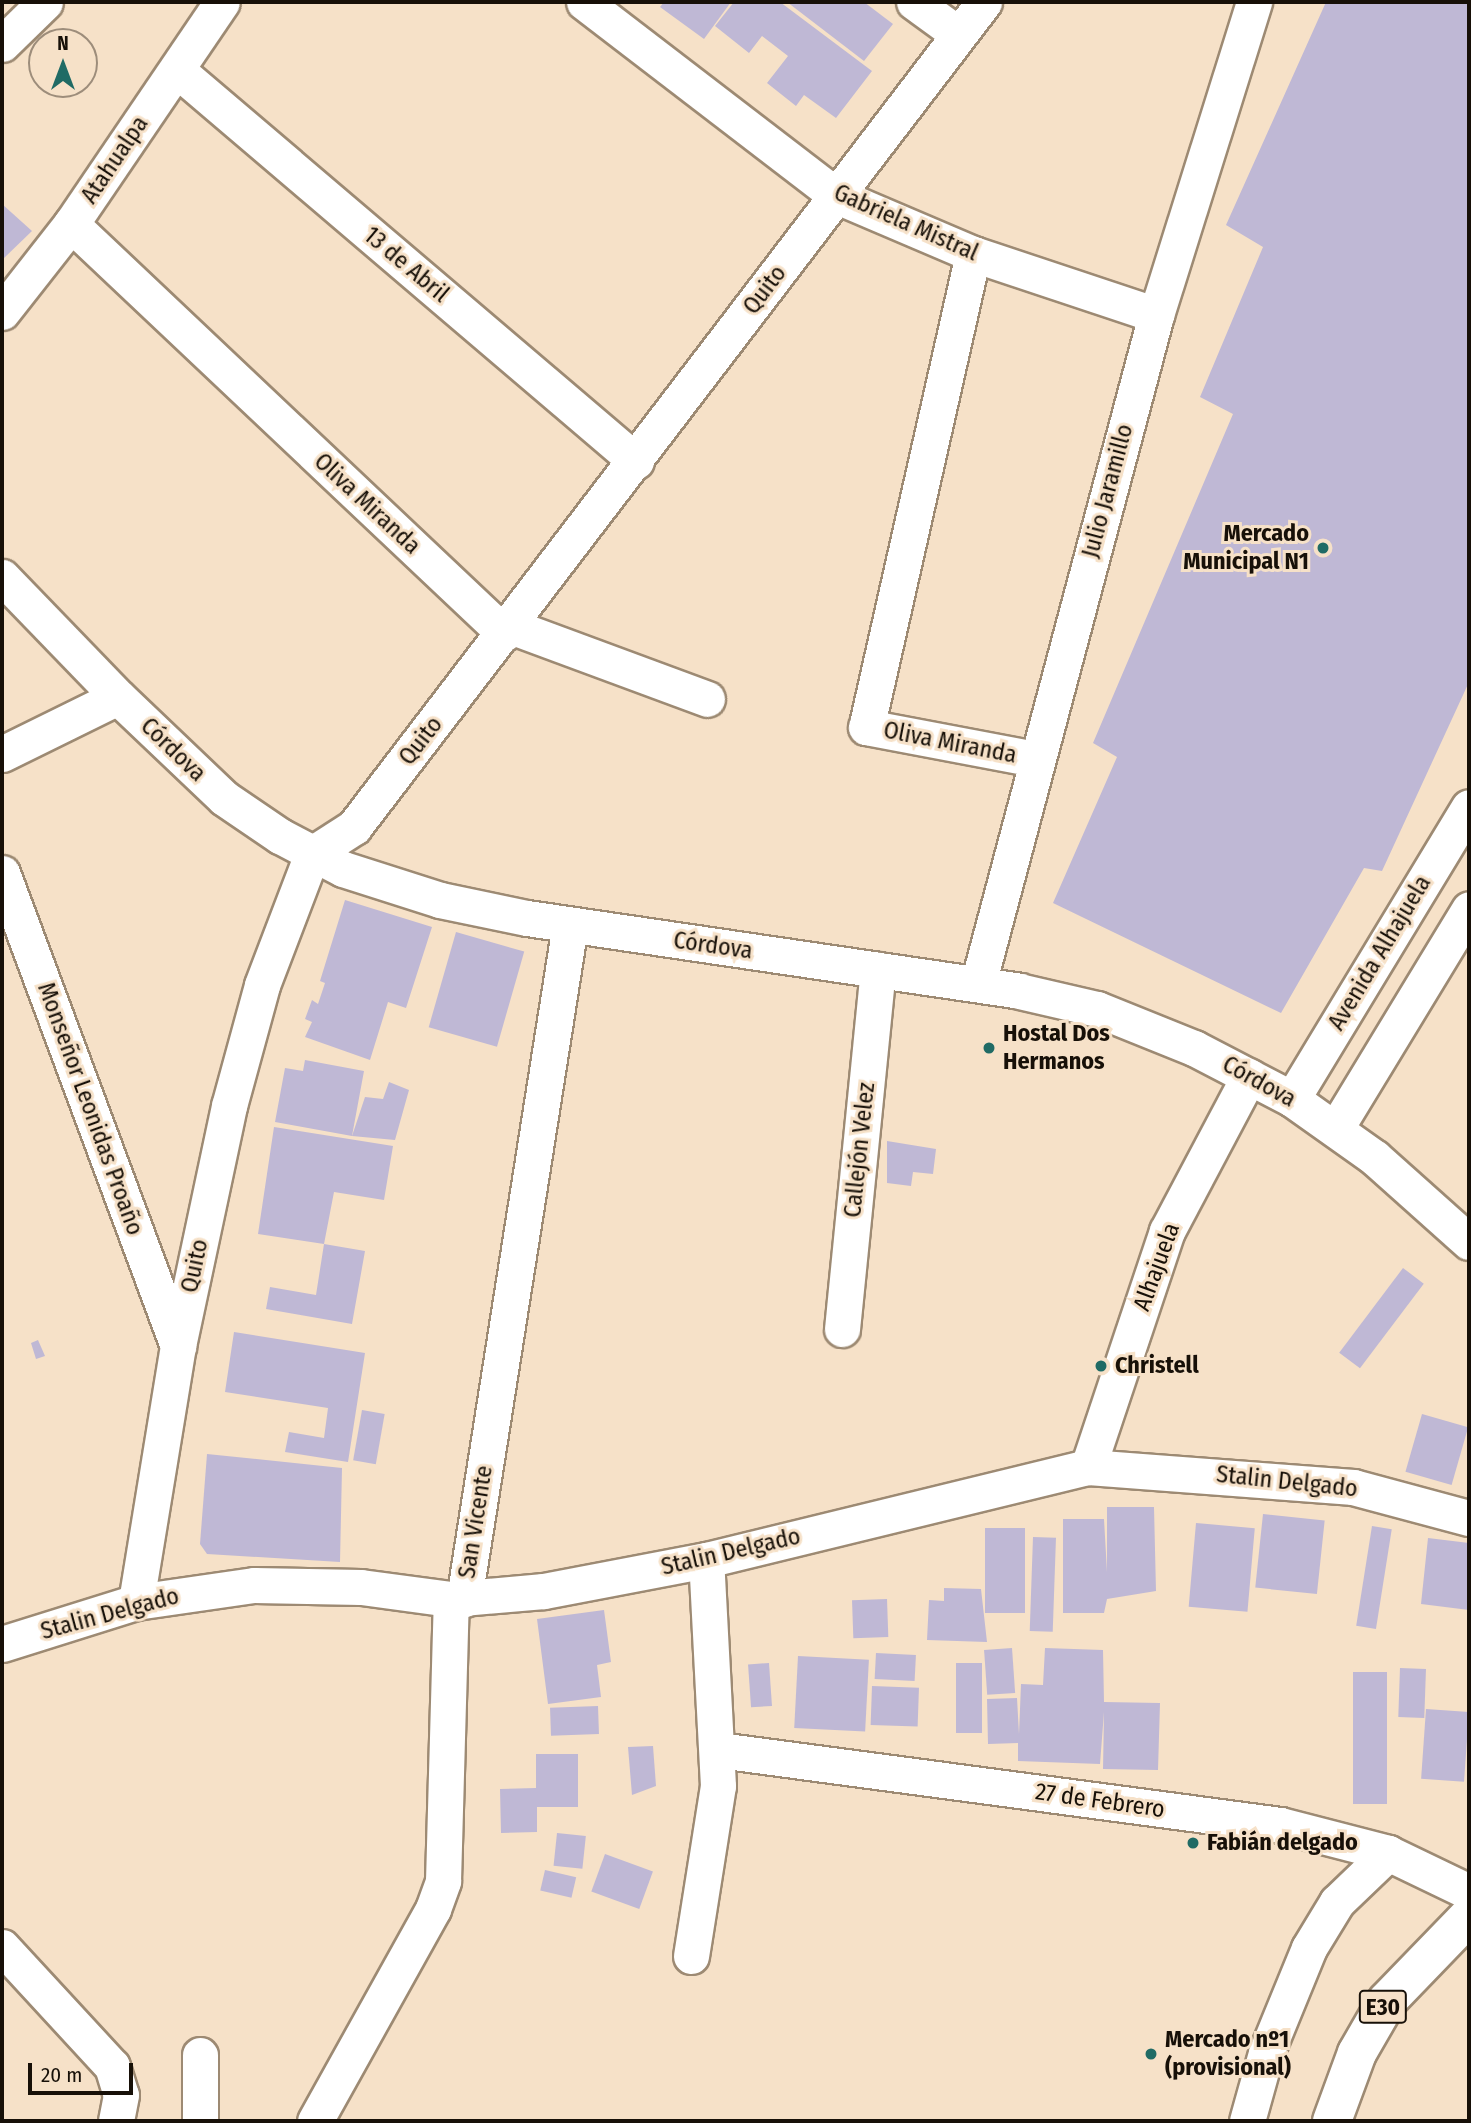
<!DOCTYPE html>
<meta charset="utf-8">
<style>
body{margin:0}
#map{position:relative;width:1471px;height:2123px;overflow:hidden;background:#f6e1c8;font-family:"Fira Sans Condensed",sans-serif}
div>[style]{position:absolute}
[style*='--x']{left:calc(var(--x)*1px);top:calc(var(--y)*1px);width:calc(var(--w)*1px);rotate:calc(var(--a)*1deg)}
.building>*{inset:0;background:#bfb8d5;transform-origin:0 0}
.roads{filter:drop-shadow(2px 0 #9d8a73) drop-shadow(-2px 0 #9d8a73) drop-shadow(0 2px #9d8a73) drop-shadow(0 -2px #9d8a73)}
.minor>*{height:35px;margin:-17.5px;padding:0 17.5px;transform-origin:17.5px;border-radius:17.5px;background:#fff}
.highway>*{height:38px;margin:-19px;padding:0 19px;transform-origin:19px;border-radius:19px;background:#fff}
.dots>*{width:19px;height:19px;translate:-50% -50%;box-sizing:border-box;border:4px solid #f6e1c8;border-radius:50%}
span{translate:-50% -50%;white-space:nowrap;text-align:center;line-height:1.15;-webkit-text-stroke:6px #f6e1c8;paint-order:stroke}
.shield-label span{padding:2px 5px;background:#f6e1c8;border:2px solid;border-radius:5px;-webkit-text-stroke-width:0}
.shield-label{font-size:23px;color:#171008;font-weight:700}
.street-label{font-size:24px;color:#171008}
.poi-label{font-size:24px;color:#171008;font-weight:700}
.right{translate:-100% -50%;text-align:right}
.left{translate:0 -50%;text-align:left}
.frame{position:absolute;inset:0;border:4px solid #171008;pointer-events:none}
.north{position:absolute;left:28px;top:28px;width:70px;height:70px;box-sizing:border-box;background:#f6e1c8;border:2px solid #9d8d7b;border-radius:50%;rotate:0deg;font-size:19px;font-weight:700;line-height:28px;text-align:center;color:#171008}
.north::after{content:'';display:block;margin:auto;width:24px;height:32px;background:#206b65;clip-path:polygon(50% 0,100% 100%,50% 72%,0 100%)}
.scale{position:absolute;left:28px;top:2063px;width:105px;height:32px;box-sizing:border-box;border:4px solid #171008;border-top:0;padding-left:9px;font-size:21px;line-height:24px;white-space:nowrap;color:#171008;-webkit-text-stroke:5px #f6e1c8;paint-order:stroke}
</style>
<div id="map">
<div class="building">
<i style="clip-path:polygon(664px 2px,731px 2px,704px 39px,660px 7px)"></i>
<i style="clip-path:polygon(734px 2px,780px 2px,872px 71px,836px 118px,804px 95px,796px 106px,767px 83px,788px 56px,762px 36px,749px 53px,715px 26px)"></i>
<i style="clip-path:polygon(787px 2px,864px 2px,893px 24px,864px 61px)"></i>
<i style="clip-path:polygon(1326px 2px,1469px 2px,1469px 682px,1382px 871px,1364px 868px,1281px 1013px,1053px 903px,1117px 757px,1093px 743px,1233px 414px,1200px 397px,1263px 247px,1226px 225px)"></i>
<i style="clip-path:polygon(2px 204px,32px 231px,2px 260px)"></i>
<i style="clip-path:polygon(345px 900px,432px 927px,406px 1008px,388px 1002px,370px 1060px,305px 1037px,312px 1022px,305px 1019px,312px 1000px,318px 1004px,325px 983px,320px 981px)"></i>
<i style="left:456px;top:932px;width:71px;height:99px;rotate:16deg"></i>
<i style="clip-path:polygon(305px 1060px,364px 1071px,352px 1136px,275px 1122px,285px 1068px,303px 1071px)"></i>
<i style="clip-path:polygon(389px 1082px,409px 1090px,395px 1140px,352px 1136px,365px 1097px,383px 1099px)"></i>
<i style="clip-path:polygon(274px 1127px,393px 1146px,384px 1200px,334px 1192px,324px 1244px,258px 1234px)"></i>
<i style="clip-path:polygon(887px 1141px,936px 1149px,933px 1174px,913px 1172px,911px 1186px,887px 1183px)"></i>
<i style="clip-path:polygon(324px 1244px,365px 1251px,352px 1324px,266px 1309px,270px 1287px,316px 1295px)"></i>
<i style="left:1403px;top:1268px;width:26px;height:106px;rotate:37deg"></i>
<i style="clip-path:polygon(234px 1332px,365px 1353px,348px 1462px,285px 1452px,289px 1432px,324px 1438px,328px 1408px,225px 1392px)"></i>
<i style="clip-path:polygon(38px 1340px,45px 1356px,36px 1359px,31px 1343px)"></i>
<i style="left:362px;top:1410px;width:23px;height:51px;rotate:10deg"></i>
<i style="left:1422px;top:1414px;width:48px;height:60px;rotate:16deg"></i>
<i style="clip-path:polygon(207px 1454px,342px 1468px,340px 1562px,207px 1554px,200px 1544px)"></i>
<i style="clip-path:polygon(1107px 1507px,1154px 1507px,1156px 1591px,1107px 1599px,1104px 1613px,1063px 1613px,1063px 1519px,1104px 1519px,1107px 1572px)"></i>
<i style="left:1263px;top:1514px;width:62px;height:74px;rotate:6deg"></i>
<i style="left:1196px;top:1523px;width:59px;height:84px;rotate:5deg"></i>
<i style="left:1372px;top:1526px;width:20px;height:101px;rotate:9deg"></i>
<i style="left:985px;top:1528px;width:40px;height:85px"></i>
<i style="left:1033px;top:1537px;width:23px;height:94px;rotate:2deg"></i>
<i style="clip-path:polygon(1428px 1538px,1469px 1543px,1469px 1610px,1421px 1604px)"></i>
<i style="clip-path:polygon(944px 1588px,981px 1589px,987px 1642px,927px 1640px,929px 1600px,944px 1601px)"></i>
<i style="left:887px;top:1599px;width:38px;height:35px;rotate:88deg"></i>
<i style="clip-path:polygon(604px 1610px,611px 1662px,597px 1665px,601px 1697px,548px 1704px,537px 1619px)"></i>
<i style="left:1012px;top:1648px;width:45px;height:28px;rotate:86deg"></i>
<i style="clip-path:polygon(1045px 1648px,1103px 1650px,1104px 1702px,1160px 1703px,1158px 1770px,1103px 1769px,1104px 1712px,1100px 1764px,1018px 1761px,1018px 1743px,988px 1744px,987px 1699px,1017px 1698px,1019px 1734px,1021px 1684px,1043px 1685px)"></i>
<i style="left:876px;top:1653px;width:40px;height:26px;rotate:3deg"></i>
<i style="left:798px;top:1656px;width:71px;height:72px;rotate:3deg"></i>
<i style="left:769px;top:1663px;width:43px;height:21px;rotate:86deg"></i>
<i style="left:956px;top:1663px;width:26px;height:70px"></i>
<i style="left:1400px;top:1668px;width:26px;height:49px;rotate:2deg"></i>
<i style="left:1353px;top:1672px;width:34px;height:132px"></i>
<i style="left:872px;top:1686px;width:47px;height:39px;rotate:2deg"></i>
<i style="left:598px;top:1706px;width:28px;height:48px;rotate:88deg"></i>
<i style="left:1426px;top:1709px;width:43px;height:70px;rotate:4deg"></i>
<i style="clip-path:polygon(653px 1746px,656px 1786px,632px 1795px,628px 1747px)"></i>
<i style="clip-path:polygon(536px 1754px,578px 1754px,578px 1807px,537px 1807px,537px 1832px,501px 1833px,500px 1789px,536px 1788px)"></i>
<i style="left:557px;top:1833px;width:29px;height:33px;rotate:6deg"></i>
<i style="left:605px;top:1854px;width:51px;height:40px;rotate:20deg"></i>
<i style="left:545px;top:1870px;width:32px;height:21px;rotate:13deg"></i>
</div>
<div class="roads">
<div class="minor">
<i style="--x:584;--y:2;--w:319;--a:37.5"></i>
<i style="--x:837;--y:196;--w:148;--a:23.1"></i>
<i style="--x:973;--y:254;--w:193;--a:18.4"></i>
<i style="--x:914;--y:2;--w:54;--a:36"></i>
<i style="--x:2;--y:44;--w:60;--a:-44.3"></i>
<i style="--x:177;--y:70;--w:603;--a:40.43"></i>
<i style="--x:71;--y:224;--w:596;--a:43.37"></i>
<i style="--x:504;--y:633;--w:9;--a:-49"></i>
<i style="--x:510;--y:626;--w:210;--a:20.3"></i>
<i style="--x:973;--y:254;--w:485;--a:102.7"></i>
<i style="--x:866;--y:727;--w:172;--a:10.7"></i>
<i style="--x:2;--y:312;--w:112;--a:-51.9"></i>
<i style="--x:71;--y:224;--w:268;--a:-55.8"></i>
<i style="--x:2;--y:577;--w:167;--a:46"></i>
<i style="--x:118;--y:697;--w:146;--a:43.6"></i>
<i style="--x:224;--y:798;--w:68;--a:34.2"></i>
<i style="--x:280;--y:836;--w:71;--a:27.6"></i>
<i style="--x:343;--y:869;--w:102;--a:17.7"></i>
<i style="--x:440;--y:900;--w:89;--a:11.7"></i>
<i style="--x:527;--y:918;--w:497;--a:8.4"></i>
<i style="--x:1019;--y:991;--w:80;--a:13"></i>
<i style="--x:1097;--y:1009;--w:105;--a:21.9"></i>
<i style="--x:1194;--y:1048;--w:110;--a:27.5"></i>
<i style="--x:1292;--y:1099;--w:102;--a:35.4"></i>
<i style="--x:1375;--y:1158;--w:126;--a:41.8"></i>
<i style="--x:2;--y:754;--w:129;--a:-26.2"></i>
<i style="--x:2;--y:873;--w:505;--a:69.59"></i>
<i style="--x:978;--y:984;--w:692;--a:-75.1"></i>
<i style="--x:1156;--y:315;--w:328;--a:-72.6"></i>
<i style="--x:1292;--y:1099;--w:341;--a:-58.8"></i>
<i style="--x:1336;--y:1128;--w:256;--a:-58.7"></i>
<i style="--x:842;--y:1329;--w:361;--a:-84.3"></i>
<i style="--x:1088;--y:1467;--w:249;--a:-71.5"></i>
<i style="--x:1167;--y:1231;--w:175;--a:-62.1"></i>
<i style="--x:136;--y:1602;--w:259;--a:-80.7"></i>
<i style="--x:178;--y:1346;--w:245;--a:-78"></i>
<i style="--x:229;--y:1106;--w:125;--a:-74.7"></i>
<i style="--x:262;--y:985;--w:140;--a:-69.1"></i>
<i style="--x:312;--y:854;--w:50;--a:-32.7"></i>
<i style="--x:354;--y:827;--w:1038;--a:-52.63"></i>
<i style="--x:2;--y:1644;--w:140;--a:-17.4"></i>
<i style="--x:136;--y:1602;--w:119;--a:-8.2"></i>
<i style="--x:254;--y:1585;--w:107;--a:1.1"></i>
<i style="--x:361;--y:1587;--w:91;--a:7.6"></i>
<i style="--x:451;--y:1599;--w:93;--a:-4.9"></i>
<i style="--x:544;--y:1591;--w:165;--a:-10.8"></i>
<i style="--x:706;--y:1560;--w:393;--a:-13.7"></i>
<i style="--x:1088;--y:1467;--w:266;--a:4.3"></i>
<i style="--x:1353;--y:1487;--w:120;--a:15"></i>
<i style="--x:719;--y:1750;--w:566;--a:7.61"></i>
<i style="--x:1280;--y:1825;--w:112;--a:14.5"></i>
<i style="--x:1388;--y:1853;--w:90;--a:25.7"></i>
<i style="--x:2;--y:1947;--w:162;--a:47.3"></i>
<i style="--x:112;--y:2066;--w:30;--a:73"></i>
<i style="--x:121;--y:2095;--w:26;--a:101"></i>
<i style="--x:691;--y:1956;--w:172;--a:-81"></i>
<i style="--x:718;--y:1786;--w:226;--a:-93"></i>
<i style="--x:200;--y:2121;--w:66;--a:-90"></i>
<i style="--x:315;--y:2121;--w:243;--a:-60.9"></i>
<i style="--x:433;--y:1909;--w:30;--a:-70"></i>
<i style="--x:443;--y:1881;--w:282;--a:-88.4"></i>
<i style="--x:451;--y:1599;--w:13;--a:0"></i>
<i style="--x:464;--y:1599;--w:682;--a:-81.06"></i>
<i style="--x:1247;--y:2121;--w:71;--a:-74.4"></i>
<i style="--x:1266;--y:2053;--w:113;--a:-67.7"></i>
<i style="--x:1309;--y:1948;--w:54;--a:-58.7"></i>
<i style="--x:1337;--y:1902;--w:71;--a:-43.9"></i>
</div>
<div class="highway">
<i style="--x:1332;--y:2121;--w:72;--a:-69.8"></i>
<i style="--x:1357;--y:2053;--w:60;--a:-60"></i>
<i style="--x:1387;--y:2001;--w:118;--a:-46"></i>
</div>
</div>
<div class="dots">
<i style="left:1323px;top:548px;background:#206b65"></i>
<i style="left:989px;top:1048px;background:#206b65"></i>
<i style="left:1101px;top:1366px;background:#206b65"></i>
<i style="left:1193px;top:1843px;background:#206b65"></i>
<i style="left:1151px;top:2054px;background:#206b65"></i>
</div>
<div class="shield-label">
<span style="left:1383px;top:2007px">E30</span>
</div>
<div class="street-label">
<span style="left:115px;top:160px;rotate:-56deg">Atahualpa</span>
<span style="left:906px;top:223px;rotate:24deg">Gabriela Mistral</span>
<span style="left:406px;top:265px;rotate:40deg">13 de Abril</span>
<span style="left:765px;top:290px;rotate:-53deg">Quito</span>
<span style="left:1108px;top:491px;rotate:-75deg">Julio Jaramillo</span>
<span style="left:367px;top:504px;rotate:43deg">Oliva Miranda</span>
<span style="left:421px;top:741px;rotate:-52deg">Quito</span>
<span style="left:950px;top:743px;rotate:11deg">Oliva Miranda</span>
<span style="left:173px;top:750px;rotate:44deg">Córdova</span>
<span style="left:713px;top:946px;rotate:8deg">Córdova</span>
<span style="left:1380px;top:953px;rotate:-59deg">Avenida Alhajuela</span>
<span style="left:1259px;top:1082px;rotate:29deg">Córdova</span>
<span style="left:90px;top:1109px;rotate:70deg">Monseñor Leonidas Proaño</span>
<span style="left:860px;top:1150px;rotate:-84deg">Callejón Velez</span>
<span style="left:195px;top:1266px;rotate:-78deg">Quito</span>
<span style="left:1157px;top:1267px;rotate:-70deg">Alhajuela</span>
<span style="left:1287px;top:1482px;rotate:6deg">Stalin Delgado</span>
<span style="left:476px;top:1522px;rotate:-81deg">San Vicente</span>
<span style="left:731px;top:1552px;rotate:-13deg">Stalin Delgado</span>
<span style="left:110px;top:1614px;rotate:-15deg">Stalin Delgado</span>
<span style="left:1100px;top:1801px;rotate:8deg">27 de Febrero</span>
</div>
<div class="poi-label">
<span class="right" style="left:1309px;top:548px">Mercado<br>Municipal N1</span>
<span class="left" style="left:1003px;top:1048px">Hostal Dos<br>Hermanos</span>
<span class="left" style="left:1115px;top:1366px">Christell</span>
<span class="left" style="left:1207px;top:1843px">Fabián delgado</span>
<span class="left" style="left:1165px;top:2054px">Mercado nº1<br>(provisional)</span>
</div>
<div class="frame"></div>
<div class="north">N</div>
<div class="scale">20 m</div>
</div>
